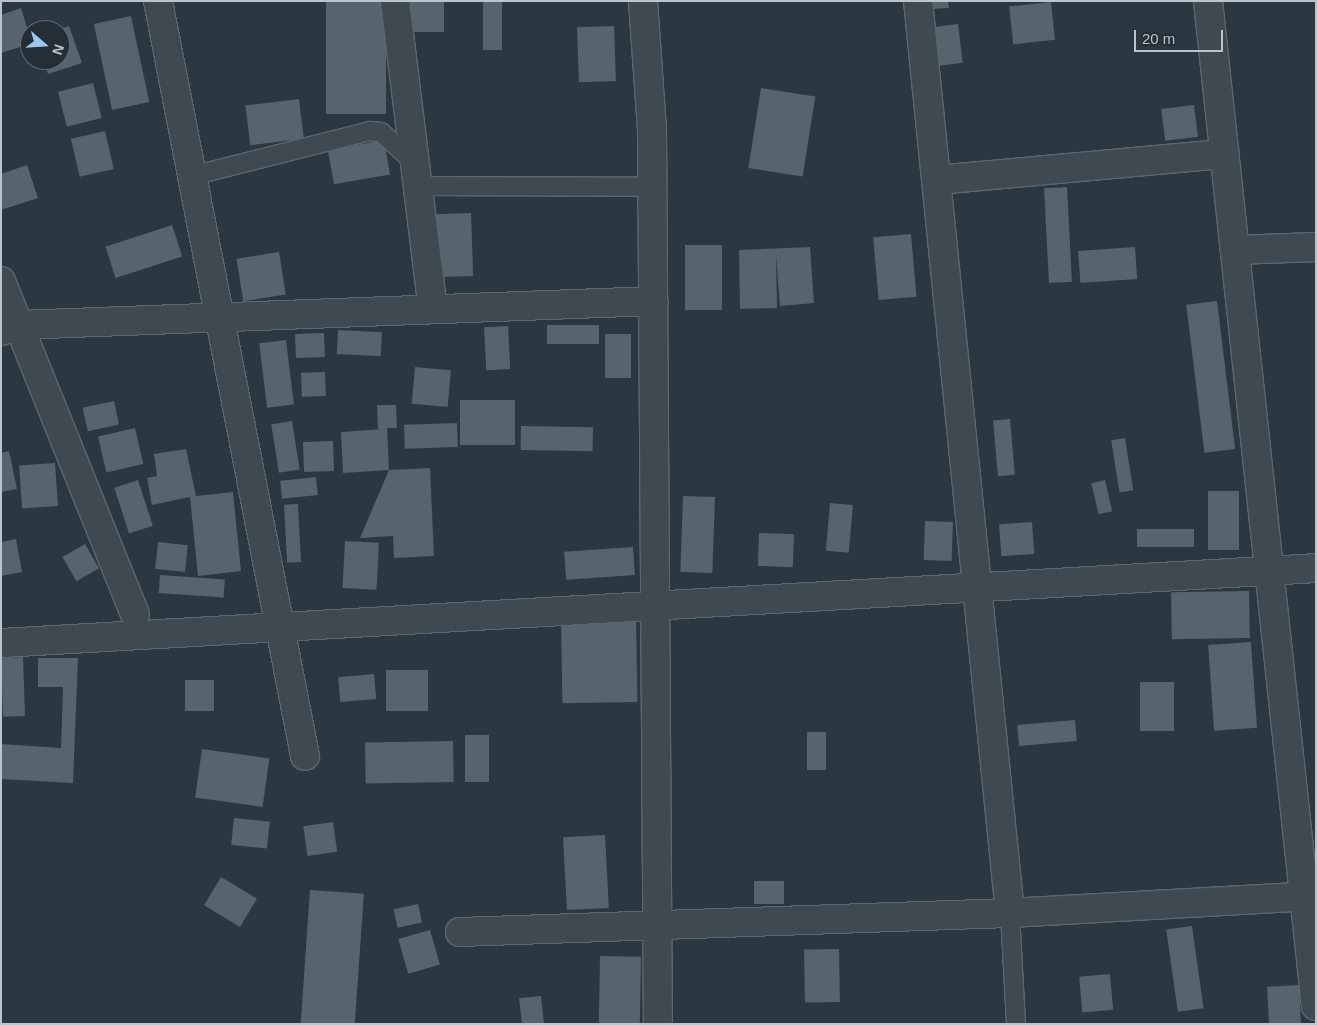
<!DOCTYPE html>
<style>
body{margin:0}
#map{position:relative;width:1317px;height:1025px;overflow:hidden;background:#2b3741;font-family:Helvetica,sans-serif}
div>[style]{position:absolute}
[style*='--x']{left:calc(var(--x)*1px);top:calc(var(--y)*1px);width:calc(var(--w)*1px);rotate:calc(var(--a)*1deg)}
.building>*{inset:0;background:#56646d;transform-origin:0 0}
.roads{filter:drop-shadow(1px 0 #5d676e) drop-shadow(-1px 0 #5d676e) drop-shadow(0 1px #5d676e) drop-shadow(0 -1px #5d676e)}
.service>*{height:18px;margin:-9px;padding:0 9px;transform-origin:9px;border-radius:9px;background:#3e4951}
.minor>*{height:28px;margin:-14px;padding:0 14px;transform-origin:14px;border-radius:14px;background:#3e4951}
span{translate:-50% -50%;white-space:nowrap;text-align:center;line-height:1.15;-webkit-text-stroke:5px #232e36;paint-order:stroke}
.frame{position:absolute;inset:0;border:2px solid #bcc4cb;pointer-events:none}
.north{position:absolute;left:20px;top:20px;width:50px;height:50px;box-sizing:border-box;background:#232e36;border:1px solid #606a72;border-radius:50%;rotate:109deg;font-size:14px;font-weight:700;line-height:20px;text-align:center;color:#bcc4cb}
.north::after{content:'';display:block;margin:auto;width:18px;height:22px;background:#9ec8ee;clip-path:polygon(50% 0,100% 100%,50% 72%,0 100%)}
.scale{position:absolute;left:1134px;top:30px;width:89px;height:22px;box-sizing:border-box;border:2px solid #bcc4cb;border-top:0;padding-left:6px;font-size:15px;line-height:18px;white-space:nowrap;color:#bcc4cb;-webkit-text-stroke:4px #232e36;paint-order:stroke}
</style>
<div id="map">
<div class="building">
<i style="left:326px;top:1px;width:60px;height:113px"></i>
<i style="left:410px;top:1px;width:34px;height:31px"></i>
<i style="left:483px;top:1px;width:19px;height:49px"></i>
<i style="clip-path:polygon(931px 1px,948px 1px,949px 8px,932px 9px)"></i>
<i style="left:1051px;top:2px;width:38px;height:42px;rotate:84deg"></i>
<i style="clip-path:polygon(21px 8px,30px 37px,30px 44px,1px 53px,1px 15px)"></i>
<i style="left:131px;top:16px;width:88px;height:38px;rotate:78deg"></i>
<i style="left:958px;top:24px;width:39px;height:24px;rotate:83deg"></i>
<i style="clip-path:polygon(69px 26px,82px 63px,48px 74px,43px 60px,60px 60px,60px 29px)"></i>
<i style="left:614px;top:26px;width:55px;height:37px;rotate:88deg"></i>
<i style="left:93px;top:83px;width:36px;height:36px;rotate:76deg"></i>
<i style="left:761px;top:88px;width:55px;height:81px;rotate:9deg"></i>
<i style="left:299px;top:99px;width:40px;height:54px;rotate:83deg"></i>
<i style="left:1194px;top:105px;width:32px;height:33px;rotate:83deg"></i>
<i style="left:105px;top:131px;width:39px;height:35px;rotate:77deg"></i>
<i style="left:384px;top:140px;width:35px;height:57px;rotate:80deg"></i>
<i style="clip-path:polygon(27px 165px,38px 198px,1px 210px,1px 174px)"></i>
<i style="left:1067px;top:187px;width:95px;height:23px;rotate:87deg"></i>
<i style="left:471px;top:213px;width:63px;height:39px;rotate:88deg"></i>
<i style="left:172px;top:225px;width:33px;height:70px;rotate:72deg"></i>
<i style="left:911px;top:234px;width:63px;height:38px;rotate:85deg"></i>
<i style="left:685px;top:245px;width:37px;height:65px"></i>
<i style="clip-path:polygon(810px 247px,814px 303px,780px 306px,776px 255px,777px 308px,740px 309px,739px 250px)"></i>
<i style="left:1135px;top:247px;width:32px;height:57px;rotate:86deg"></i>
<i style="left:279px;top:252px;width:43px;height:43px;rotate:81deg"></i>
<i style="left:1217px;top:301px;width:149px;height:31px;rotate:83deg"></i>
<i style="left:547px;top:325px;width:52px;height:19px"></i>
<i style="left:508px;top:326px;width:43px;height:24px;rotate:87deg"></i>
<i style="left:338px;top:330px;width:44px;height:24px;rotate:3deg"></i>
<i style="left:324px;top:333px;width:24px;height:29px;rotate:88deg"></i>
<i style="left:605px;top:334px;width:26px;height:44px"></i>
<i style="left:286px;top:340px;width:65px;height:27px;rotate:83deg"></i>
<i style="left:415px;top:367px;width:36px;height:37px;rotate:5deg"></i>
<i style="left:325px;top:372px;width:24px;height:24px;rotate:88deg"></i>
<i style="left:460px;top:400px;width:55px;height:45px"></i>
<i style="left:114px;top:401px;width:24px;height:32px;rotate:78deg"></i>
<i style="clip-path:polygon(377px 405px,396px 405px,397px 428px,387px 428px,389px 470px,343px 473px,341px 432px,383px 429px,378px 429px)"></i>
<i style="left:1010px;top:419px;width:56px;height:17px;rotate:85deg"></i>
<i style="left:292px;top:421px;width:49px;height:21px;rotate:81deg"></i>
<i style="left:457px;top:423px;width:24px;height:53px;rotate:88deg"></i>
<i style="left:521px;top:426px;width:72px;height:24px;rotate:1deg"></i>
<i style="left:135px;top:428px;width:37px;height:38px;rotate:77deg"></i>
<i style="left:1125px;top:438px;width:53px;height:14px;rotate:81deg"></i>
<i style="left:333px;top:441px;width:30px;height:30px;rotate:88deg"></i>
<i style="clip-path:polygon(186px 449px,196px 496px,233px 492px,241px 571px,198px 576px,190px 497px,152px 505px,147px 478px,157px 476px,154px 454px)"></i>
<i style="clip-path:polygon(9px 451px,17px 489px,1px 492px,1px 453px)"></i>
<i style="left:55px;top:463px;width:43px;height:36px;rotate:86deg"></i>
<i style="clip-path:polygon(430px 468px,434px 556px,394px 558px,393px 536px,360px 538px,389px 470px)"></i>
<i style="left:316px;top:477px;width:18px;height:36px;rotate:84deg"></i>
<i style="left:138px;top:480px;width:48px;height:25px;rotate:72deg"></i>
<i style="left:1105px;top:480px;width:32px;height:14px;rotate:77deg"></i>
<i style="left:1208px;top:491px;width:31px;height:59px"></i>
<i style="left:683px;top:496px;width:32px;height:76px;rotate:2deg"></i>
<i style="left:830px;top:503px;width:23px;height:48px;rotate:5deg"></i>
<i style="left:298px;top:504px;width:58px;height:14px;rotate:87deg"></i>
<i style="left:925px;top:521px;width:28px;height:39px;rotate:2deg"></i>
<i style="left:1032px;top:522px;width:32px;height:33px;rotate:86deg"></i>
<i style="left:1194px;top:529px;width:18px;height:57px;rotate:90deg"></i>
<i style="left:759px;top:533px;width:35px;height:33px;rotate:2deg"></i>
<i style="clip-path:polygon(16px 539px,22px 572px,1px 576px,1px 542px)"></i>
<i style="left:345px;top:541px;width:34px;height:47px;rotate:3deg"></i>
<i style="left:158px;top:542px;width:30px;height:27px;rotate:6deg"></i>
<i style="left:85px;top:544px;width:28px;height:26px;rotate:60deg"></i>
<i style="left:633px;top:547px;width:28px;height:69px;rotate:86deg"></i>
<i style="left:160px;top:575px;width:65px;height:18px;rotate:4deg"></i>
<i style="left:1249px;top:591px;width:47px;height:78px;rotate:89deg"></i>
<i style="left:636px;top:619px;width:83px;height:75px;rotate:89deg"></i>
<i style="left:1251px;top:642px;width:86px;height:43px;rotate:86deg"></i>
<i style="left:23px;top:657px;width:59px;height:22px;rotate:88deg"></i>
<i style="clip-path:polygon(38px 658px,78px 658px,73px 783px,1px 779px,1px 744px,61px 748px,63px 687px,38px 687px)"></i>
<i style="left:386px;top:670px;width:42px;height:41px"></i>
<i style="left:374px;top:674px;width:25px;height:36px;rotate:85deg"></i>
<i style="left:185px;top:680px;width:29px;height:31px"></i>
<i style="left:1140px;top:682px;width:34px;height:49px"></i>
<i style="left:1075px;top:720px;width:21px;height:58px;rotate:85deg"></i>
<i style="left:807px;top:732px;width:19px;height:38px"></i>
<i style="left:465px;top:735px;width:24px;height:47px"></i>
<i style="left:453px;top:741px;width:41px;height:88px;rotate:89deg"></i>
<i style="left:202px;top:749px;width:68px;height:49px;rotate:8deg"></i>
<i style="left:234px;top:818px;width:36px;height:27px;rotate:6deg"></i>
<i style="left:333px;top:822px;width:30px;height:30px;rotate:82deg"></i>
<i style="left:605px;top:835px;width:73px;height:42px;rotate:87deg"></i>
<i style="left:221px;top:877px;width:42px;height:33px;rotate:31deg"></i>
<i style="left:754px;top:881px;width:30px;height:23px"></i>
<i style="left:310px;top:890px;width:54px;height:134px;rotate:4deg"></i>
<i style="left:418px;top:904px;width:19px;height:25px;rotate:78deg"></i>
<i style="left:1192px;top:926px;width:83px;height:26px;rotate:82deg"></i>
<i style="left:430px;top:930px;width:36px;height:33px;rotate:74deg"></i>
<i style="left:839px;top:949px;width:53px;height:35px;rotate:89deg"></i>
<i style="left:600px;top:956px;width:41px;height:67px;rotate:1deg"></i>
<i style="left:1110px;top:974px;width:36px;height:31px;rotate:85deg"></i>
<i style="left:1299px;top:985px;width:39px;height:32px;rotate:87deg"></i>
<i style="left:541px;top:996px;width:28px;height:22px;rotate:84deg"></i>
</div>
<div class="roads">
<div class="service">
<i style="--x:192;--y:176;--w:184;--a:-14.2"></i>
<i style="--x:370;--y:131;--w:11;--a:5"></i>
<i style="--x:381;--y:132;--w:46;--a:42.4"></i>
<i style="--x:418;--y:186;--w:235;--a:0.2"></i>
<i style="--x:1010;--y:913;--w:111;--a:86.9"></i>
</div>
<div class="minor">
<i style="--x:158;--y:1;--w:769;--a:78.98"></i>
<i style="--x:395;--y:1;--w:310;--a:83"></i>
<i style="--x:643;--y:1;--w:128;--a:86"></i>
<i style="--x:652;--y:129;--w:895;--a:89.62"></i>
<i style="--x:918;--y:1;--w:917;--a:84.24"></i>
<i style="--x:1208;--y:1;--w:1011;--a:83.87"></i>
<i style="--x:937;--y:180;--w:289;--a:-5.2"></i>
<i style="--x:1235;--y:250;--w:81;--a:-2.1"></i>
<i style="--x:1;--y:281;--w:359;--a:68.1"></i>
<i style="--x:1;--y:331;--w:18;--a:-19"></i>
<i style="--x:18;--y:325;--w:636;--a:-2.16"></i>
<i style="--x:1;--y:643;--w:1317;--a:-3.26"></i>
<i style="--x:460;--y:932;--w:550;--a:-1.98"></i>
<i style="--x:1010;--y:913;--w:306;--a:-3.2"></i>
</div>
</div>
<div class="frame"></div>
<div class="north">N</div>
<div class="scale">20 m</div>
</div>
